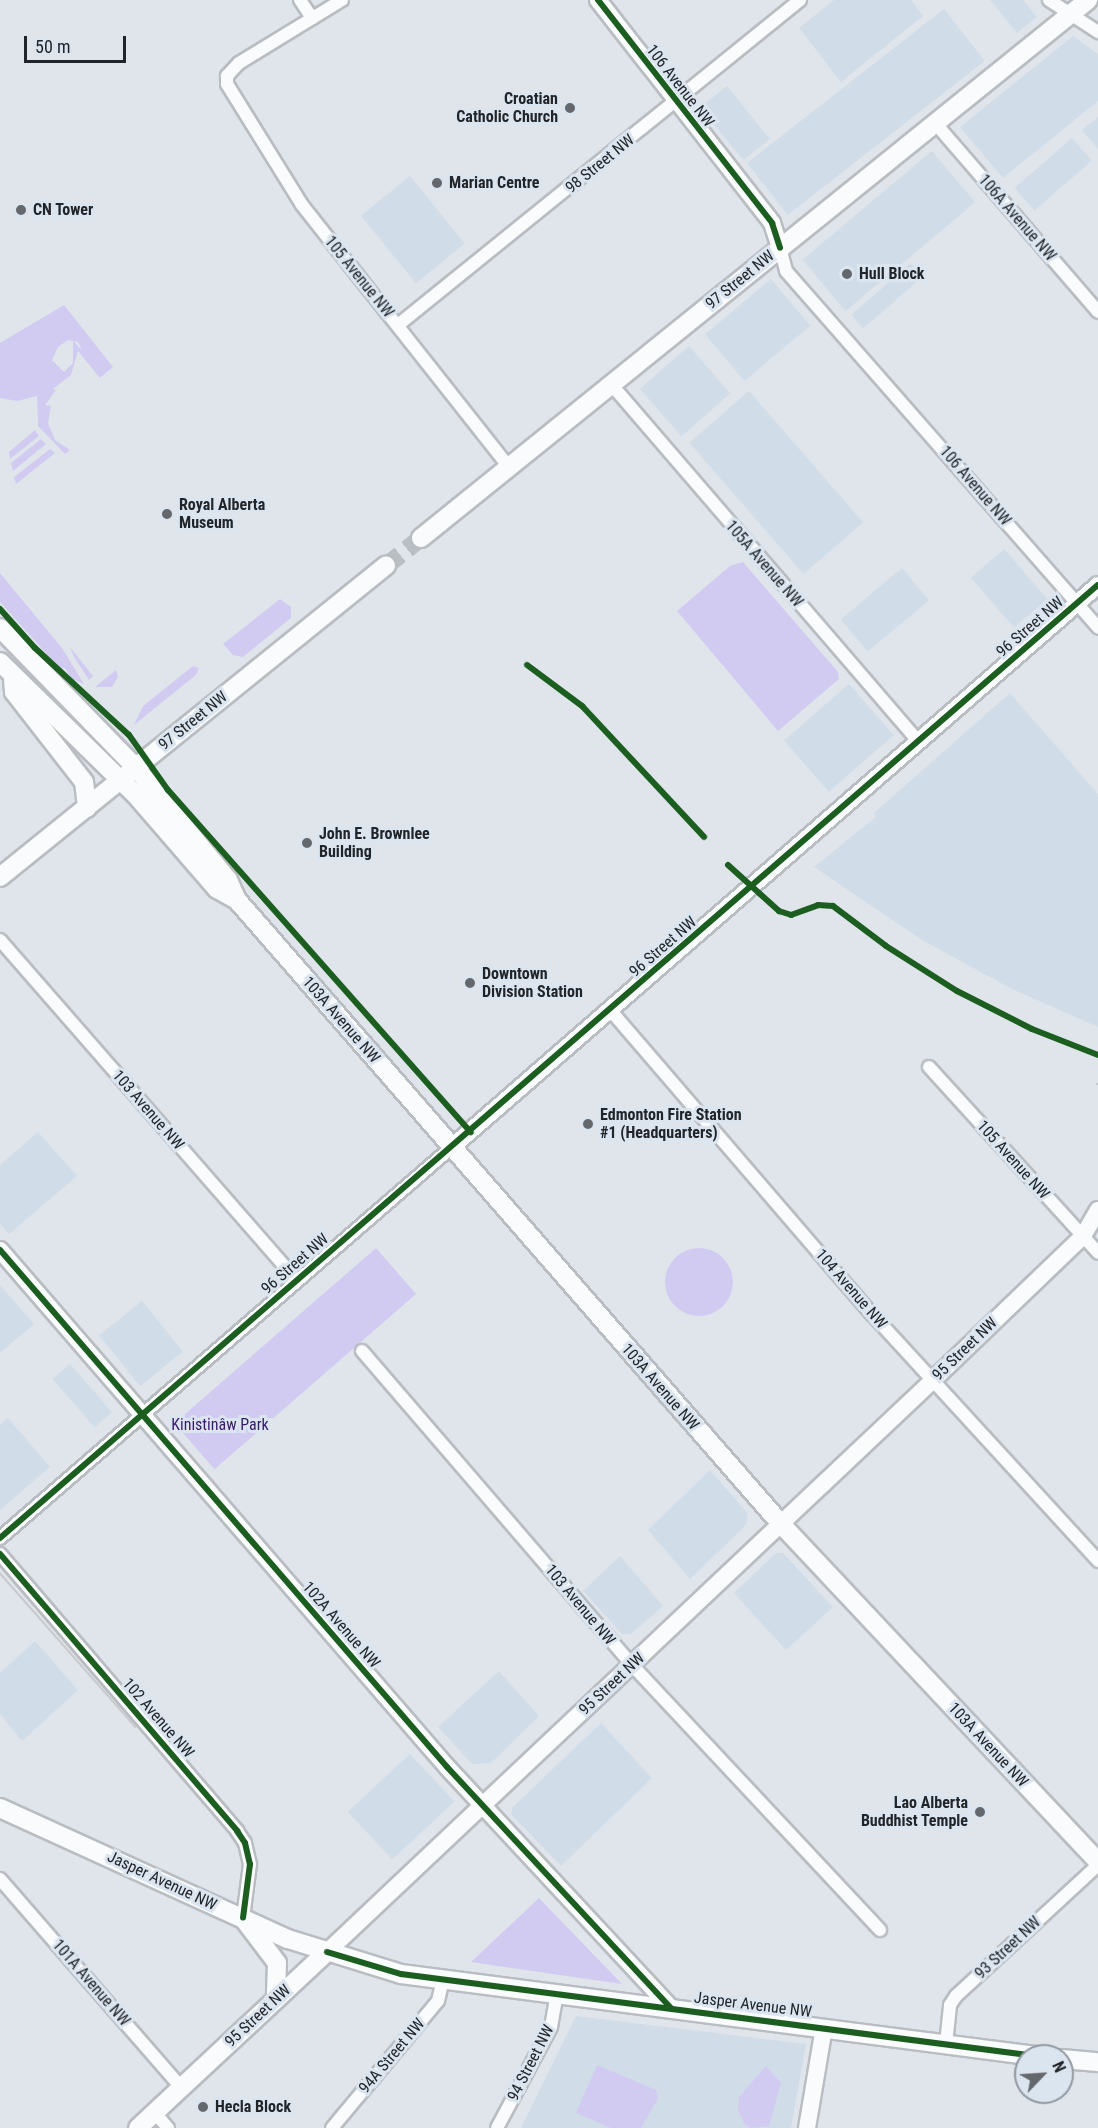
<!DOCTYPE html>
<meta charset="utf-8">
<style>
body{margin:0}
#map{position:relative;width:1098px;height:2128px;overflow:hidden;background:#e0e5eb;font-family:"Roboto Condensed",sans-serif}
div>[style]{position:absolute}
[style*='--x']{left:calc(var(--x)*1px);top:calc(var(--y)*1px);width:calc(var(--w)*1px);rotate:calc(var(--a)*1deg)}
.built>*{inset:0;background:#d0dce8;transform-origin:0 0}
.green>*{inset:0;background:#d1cbf2;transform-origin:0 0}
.round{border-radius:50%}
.secondary-tunnel>*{height:18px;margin-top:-9px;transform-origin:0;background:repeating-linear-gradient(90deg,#babfc4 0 18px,transparent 0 27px)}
.roads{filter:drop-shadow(2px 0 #b9bdc2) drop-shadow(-2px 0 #b9bdc2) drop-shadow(0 2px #b9bdc2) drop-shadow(0 -2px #b9bdc2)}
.minor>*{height:12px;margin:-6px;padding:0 6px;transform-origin:6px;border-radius:6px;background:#fafbfc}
.tertiary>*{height:16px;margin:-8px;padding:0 8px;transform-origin:8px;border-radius:8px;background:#fafbfc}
.secondary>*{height:18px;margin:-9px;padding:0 9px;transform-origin:9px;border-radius:9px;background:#fafbfc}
.tram>*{height:1.5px;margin:-0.75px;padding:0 0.75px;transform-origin:0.75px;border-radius:0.75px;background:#c7c9cb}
.cycleway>*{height:6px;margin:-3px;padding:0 3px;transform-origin:3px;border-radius:3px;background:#1b5e20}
.dots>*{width:16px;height:16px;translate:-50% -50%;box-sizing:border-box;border:3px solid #dbe5f0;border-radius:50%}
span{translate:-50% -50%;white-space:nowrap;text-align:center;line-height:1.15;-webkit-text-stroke:6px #dbe5f0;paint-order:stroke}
.street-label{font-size:16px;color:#212529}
.poi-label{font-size:16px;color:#212529;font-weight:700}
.right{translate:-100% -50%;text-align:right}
.left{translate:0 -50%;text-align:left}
.park-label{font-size:16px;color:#381a69}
.north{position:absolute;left:1014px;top:2044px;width:60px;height:60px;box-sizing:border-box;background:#dbe5f0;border:2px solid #9198a0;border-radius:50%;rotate:65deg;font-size:16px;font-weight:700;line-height:24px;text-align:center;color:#212529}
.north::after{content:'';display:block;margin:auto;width:21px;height:27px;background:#64686d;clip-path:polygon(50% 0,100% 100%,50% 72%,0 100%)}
.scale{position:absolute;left:24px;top:36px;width:102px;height:27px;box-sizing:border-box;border:3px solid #212529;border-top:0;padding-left:8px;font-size:18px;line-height:21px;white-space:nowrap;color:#212529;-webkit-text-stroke:4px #dbe5f0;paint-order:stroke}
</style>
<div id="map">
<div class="built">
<i style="clip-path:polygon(834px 0,911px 0,923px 16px,841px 82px,799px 28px)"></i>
<i style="clip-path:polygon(990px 0,1023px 0,1037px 17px,1017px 33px)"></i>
<i style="left:944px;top:9px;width:66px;height:250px;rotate:52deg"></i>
<i style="clip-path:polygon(1073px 36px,1098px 54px,1098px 101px,1003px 178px,960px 127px)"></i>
<i style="left:727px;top:86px;width:68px;height:34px;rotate:51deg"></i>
<i style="clip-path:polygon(1098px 117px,1098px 149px,1082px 130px)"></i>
<i style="left:1072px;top:138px;width:30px;height:76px;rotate:49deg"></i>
<i style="left:932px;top:151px;width:67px;height:169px;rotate:50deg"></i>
<i style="left:410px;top:176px;width:87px;height:63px;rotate:51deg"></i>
<i style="left:911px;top:263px;width:18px;height:79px;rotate:49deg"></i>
<i style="left:771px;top:279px;width:61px;height:86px;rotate:50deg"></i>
<i style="left:689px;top:346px;width:63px;height:65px;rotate:49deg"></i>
<i style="left:749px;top:391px;width:174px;height:79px;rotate:49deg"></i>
<i style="left:1004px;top:549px;width:66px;height:44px;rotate:49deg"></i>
<i style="left:902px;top:568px;width:42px;height:80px;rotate:50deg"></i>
<i style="left:849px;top:684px;width:68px;height:86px;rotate:49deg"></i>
<i style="clip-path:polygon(1010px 693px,1098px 794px,1098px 1027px,1010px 988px,922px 940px,814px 867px,876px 817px,874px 813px)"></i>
<i style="clip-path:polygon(38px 1132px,77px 1176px,9px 1234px,0 1224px,0 1165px)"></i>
<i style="clip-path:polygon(0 1285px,34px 1324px,0 1353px)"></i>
<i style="left:142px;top:1301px;width:65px;height:55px;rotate:51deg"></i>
<i style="left:70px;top:1364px;width:64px;height:23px;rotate:49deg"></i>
<i style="clip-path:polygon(8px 1418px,50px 1467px,0 1510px,0 1425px)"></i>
<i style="clip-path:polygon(710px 1470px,748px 1514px,746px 1525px,690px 1579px,648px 1530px)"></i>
<i style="clip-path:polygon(776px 1553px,783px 1553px,833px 1607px,786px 1650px,734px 1593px)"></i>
<i style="clip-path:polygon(620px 1556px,663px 1606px,631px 1634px,622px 1634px,583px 1591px)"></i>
<i style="clip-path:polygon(35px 1641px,78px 1690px,22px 1741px,0 1714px,0 1673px)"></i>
<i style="clip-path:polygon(499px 1671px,539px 1716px,491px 1763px,472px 1764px,438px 1727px)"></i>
<i style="clip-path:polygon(601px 1723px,652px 1778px,561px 1866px,511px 1814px,513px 1807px)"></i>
<i style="left:410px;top:1754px;width:65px;height:85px;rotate:47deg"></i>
<i style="clip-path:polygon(576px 2016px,806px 2044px,791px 2128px,521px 2128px)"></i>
</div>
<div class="green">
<i style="clip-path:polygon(evenodd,64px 305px,113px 367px,100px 378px,78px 351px,71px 375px,53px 389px,56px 390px,45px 405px,51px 406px,48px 423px,55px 440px,70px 450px,65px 454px,38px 426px,37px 396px,17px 401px,0 398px,0 343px,64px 305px,68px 340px,78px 342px,82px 350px,73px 341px,73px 363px,64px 372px,52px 360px,58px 347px,68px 340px)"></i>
<i style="clip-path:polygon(35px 430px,39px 436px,10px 459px,9px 452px)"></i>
<i style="clip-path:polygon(41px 439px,46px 444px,13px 471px,11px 463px)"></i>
<i style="clip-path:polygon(50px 449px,55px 453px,16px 484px,14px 477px)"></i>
<i style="clip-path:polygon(743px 562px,838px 672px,839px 679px,778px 731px,677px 611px,730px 566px)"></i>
<i style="clip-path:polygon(0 573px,62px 648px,84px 684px,72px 679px,64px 667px,61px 670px,0 602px)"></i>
<i style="clip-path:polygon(280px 599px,291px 607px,291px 618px,243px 657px,233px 655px,223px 644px)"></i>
<i style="clip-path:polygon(70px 647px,93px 676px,89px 680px,74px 657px)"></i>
<i style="clip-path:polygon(193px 666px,199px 668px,196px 675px,134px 725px,143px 706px)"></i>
<i style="clip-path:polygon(116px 670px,118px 677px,112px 687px,95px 687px)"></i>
<i style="left:376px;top:1248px;width:61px;height:267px;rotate:49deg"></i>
<i class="round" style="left:665px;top:1248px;width:68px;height:68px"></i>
<i style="clip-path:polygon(539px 1898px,622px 1984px,471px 1962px)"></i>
<i style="clip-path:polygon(597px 2065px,656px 2090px,658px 2098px,641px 2128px,611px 2128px,576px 2113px)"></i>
<i style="clip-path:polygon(766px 2066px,781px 2083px,769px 2126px,751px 2128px,745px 2125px,738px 2110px,739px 2097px)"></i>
</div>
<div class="secondary-tunnel">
<i style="--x:386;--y:566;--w:45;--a:-38.7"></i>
</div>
<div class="roads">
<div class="minor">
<i style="--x:300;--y:0;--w:22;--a:56"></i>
<i style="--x:342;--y:0;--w:121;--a:148.5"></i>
<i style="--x:239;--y:63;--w:18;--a:133"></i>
<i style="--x:227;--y:76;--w:8;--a:90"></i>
<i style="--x:227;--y:84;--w:142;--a:58.2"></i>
<i style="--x:302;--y:205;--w:333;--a:51.7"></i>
<i style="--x:1049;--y:0;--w:59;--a:33.1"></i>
<i style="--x:936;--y:124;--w:248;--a:49.2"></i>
<i style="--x:780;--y:248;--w:24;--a:75"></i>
<i style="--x:786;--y:271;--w:474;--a:48.8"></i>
<i style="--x:398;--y:325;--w:517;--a:-38.95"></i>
<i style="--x:611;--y:384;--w:472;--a:49.3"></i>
<i style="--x:0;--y:940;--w:451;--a:48.9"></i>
<i style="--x:611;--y:1011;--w:400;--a:49.3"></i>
<i style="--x:872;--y:1314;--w:335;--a:47.5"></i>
<i style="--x:929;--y:1067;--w:251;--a:47.7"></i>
<i style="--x:362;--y:1351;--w:414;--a:49.3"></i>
<i style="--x:632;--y:1665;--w:363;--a:46.9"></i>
<i style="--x:0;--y:1538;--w:598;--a:-40.86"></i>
<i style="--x:0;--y:1554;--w:365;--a:49.4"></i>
<i style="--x:237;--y:1831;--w:14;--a:56"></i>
<i style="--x:245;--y:1843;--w:22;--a:77"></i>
<i style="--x:250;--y:1864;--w:54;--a:97.4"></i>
<i style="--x:0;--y:1879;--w:277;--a:49"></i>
<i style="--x:946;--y:2044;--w:39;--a:-84"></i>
<i style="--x:950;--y:2005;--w:11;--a:-56"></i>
<i style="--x:956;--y:1996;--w:193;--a:-42.7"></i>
<i style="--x:155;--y:2113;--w:20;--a:49"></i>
<i style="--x:332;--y:2128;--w:165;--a:-50.2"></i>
<i style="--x:438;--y:2001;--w:22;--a:-77"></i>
<i style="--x:497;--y:2128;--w:115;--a:-61.9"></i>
<i style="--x:551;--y:2027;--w:34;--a:-80"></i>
</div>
<div class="tertiary">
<i style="--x:598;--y:0;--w:283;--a:52"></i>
<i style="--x:772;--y:223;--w:26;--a:72"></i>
<i style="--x:452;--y:1147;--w:856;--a:-41.02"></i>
<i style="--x:0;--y:1250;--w:683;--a:49.15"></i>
<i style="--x:447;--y:1767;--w:329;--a:47.1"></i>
<i style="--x:327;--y:1952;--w:832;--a:-43.34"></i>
<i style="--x:932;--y:1381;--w:209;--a:-43.8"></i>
<i style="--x:1083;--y:1236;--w:30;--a:-60"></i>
<i style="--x:807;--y:2128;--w:101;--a:-80.4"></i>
</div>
<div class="secondary">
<i style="--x:421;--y:538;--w:857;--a:-38.89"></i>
<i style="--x:0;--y:628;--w:195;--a:45.8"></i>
<i style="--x:136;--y:768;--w:145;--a:50.6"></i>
<i style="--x:228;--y:880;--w:22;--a:66"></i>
<i style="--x:237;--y:900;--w:828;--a:48.92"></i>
<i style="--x:781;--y:1524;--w:463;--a:46.8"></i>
<i style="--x:0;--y:662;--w:189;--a:44.4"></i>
<i style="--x:135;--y:794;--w:125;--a:49.2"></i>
<i style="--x:217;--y:889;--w:23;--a:29"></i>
<i style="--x:13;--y:680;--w:12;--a:85"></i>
<i style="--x:14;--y:692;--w:114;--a:52.1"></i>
<i style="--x:84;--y:782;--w:26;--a:83"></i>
<i style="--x:0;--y:877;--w:496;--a:-38.9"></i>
<i style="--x:0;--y:1808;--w:316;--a:24.5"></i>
<i style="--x:288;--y:1939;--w:118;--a:17.2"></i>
<i style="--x:401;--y:1974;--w:640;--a:7.36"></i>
<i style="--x:246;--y:1922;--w:51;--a:52.9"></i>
<i style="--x:277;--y:1963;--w:36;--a:92"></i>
<i style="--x:1062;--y:2059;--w:36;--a:5"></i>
<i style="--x:138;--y:2128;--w:258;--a:-43"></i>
</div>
</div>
<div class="tram">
<i style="--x:1097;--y:1084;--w:1;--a:0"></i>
<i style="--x:0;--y:1573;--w:205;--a:48.6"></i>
</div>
<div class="cycleway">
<i style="--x:598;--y:0;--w:283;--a:52"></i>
<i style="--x:772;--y:223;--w:26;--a:72"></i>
<i style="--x:0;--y:609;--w:52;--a:48.1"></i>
<i style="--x:35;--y:648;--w:128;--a:42.8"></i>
<i style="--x:129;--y:735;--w:67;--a:54.7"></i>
<i style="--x:168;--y:790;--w:457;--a:48.5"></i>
<i style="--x:527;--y:665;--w:69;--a:36.7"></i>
<i style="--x:582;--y:706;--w:179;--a:47"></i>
<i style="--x:728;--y:865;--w:69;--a:42"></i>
<i style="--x:779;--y:911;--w:13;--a:18"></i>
<i style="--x:791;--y:915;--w:29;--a:-20"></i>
<i style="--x:818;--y:905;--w:15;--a:4"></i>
<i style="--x:833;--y:906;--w:66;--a:37"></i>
<i style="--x:886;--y:946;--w:84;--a:32.4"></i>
<i style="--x:957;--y:991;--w:84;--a:26.9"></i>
<i style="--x:1032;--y:1029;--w:71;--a:21.5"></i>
<i style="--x:0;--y:1250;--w:683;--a:49.15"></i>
<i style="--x:447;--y:1767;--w:329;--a:47.1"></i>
<i style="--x:0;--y:1538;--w:1454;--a:-40.96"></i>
<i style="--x:0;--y:1554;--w:365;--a:49.4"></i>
<i style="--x:237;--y:1831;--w:14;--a:56"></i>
<i style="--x:245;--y:1843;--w:22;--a:77"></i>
<i style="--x:250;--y:1864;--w:54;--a:97.4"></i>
<i style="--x:327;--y:1952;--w:77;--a:16.6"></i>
<i style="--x:401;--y:1974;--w:640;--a:7.36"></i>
</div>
<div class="dots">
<i style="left:570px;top:108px;background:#64686d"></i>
<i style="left:437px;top:183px;background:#64686d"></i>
<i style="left:21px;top:210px;background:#64686d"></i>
<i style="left:847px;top:274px;background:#64686d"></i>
<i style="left:167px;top:514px;background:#64686d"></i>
<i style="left:307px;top:843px;background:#64686d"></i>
<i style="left:470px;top:983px;background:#64686d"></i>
<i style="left:588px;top:1124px;background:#64686d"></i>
<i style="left:980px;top:1812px;background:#64686d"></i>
<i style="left:203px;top:2107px;background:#64686d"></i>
</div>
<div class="street-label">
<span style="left:680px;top:86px;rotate:52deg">106 Avenue NW</span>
<span style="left:600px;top:164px;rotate:-39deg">98 Street NW</span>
<span style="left:1017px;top:218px;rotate:49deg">106A Avenue NW</span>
<span style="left:359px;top:277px;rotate:51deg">105 Avenue NW</span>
<span style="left:740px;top:280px;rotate:-39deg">97 Street NW</span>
<span style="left:975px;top:486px;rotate:49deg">106 Avenue NW</span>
<span style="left:764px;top:564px;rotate:49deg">105A Avenue NW</span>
<span style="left:1030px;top:627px;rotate:-41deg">96 Street NW</span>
<span style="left:193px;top:721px;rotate:-39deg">97 Street NW</span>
<span style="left:663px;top:947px;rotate:-41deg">96 Street NW</span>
<span style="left:341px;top:1020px;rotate:49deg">103A Avenue NW</span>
<span style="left:148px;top:1110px;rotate:49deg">103 Avenue NW</span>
<span style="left:1013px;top:1160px;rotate:48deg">105 Avenue NW</span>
<span style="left:295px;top:1264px;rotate:-41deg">96 Street NW</span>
<span style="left:851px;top:1289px;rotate:49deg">104 Avenue NW</span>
<span style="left:965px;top:1349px;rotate:-44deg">95 Street NW</span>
<span style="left:660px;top:1387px;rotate:49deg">103A Avenue NW</span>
<span style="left:580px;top:1605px;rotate:50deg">103 Avenue NW</span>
<span style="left:341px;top:1625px;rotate:49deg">102A Avenue NW</span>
<span style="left:612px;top:1684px;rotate:-43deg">95 Street NW</span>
<span style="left:158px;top:1718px;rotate:49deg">102 Avenue NW</span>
<span style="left:988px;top:1745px;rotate:47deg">103A Avenue NW</span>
<span style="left:162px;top:1881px;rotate:25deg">Jasper Avenue NW</span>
<span style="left:1008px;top:1948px;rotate:-43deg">93 Street NW</span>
<span style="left:91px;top:1983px;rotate:49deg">101A Avenue NW</span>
<span style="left:753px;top:2005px;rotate:7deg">Jasper Avenue NW</span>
<span style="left:258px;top:2016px;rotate:-43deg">95 Street NW</span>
<span style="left:392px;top:2056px;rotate:-50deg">94A Street NW</span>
<span style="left:531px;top:2063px;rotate:-63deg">94 Street NW</span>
</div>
<div class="poi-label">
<span class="right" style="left:558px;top:108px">Croatian<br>Catholic Church</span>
<span class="left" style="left:449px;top:183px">Marian Centre</span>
<span class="left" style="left:33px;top:210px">CN Tower</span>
<span class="left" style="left:859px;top:274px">Hull Block</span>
<span class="left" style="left:179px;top:514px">Royal Alberta<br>Museum</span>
<span class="left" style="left:319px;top:843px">John E. Brownlee<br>Building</span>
<span class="left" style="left:482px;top:983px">Downtown<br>Division Station</span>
<span class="left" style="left:600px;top:1124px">Edmonton Fire Station<br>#1 (Headquarters)</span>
<span class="right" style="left:968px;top:1812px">Lao Alberta<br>Buddhist Temple</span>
<span class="left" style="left:215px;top:2107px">Hecla Block</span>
</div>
<div class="park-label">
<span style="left:220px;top:1425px">Kinistinâw Park</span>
</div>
<div class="north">N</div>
<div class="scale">50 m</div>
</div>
